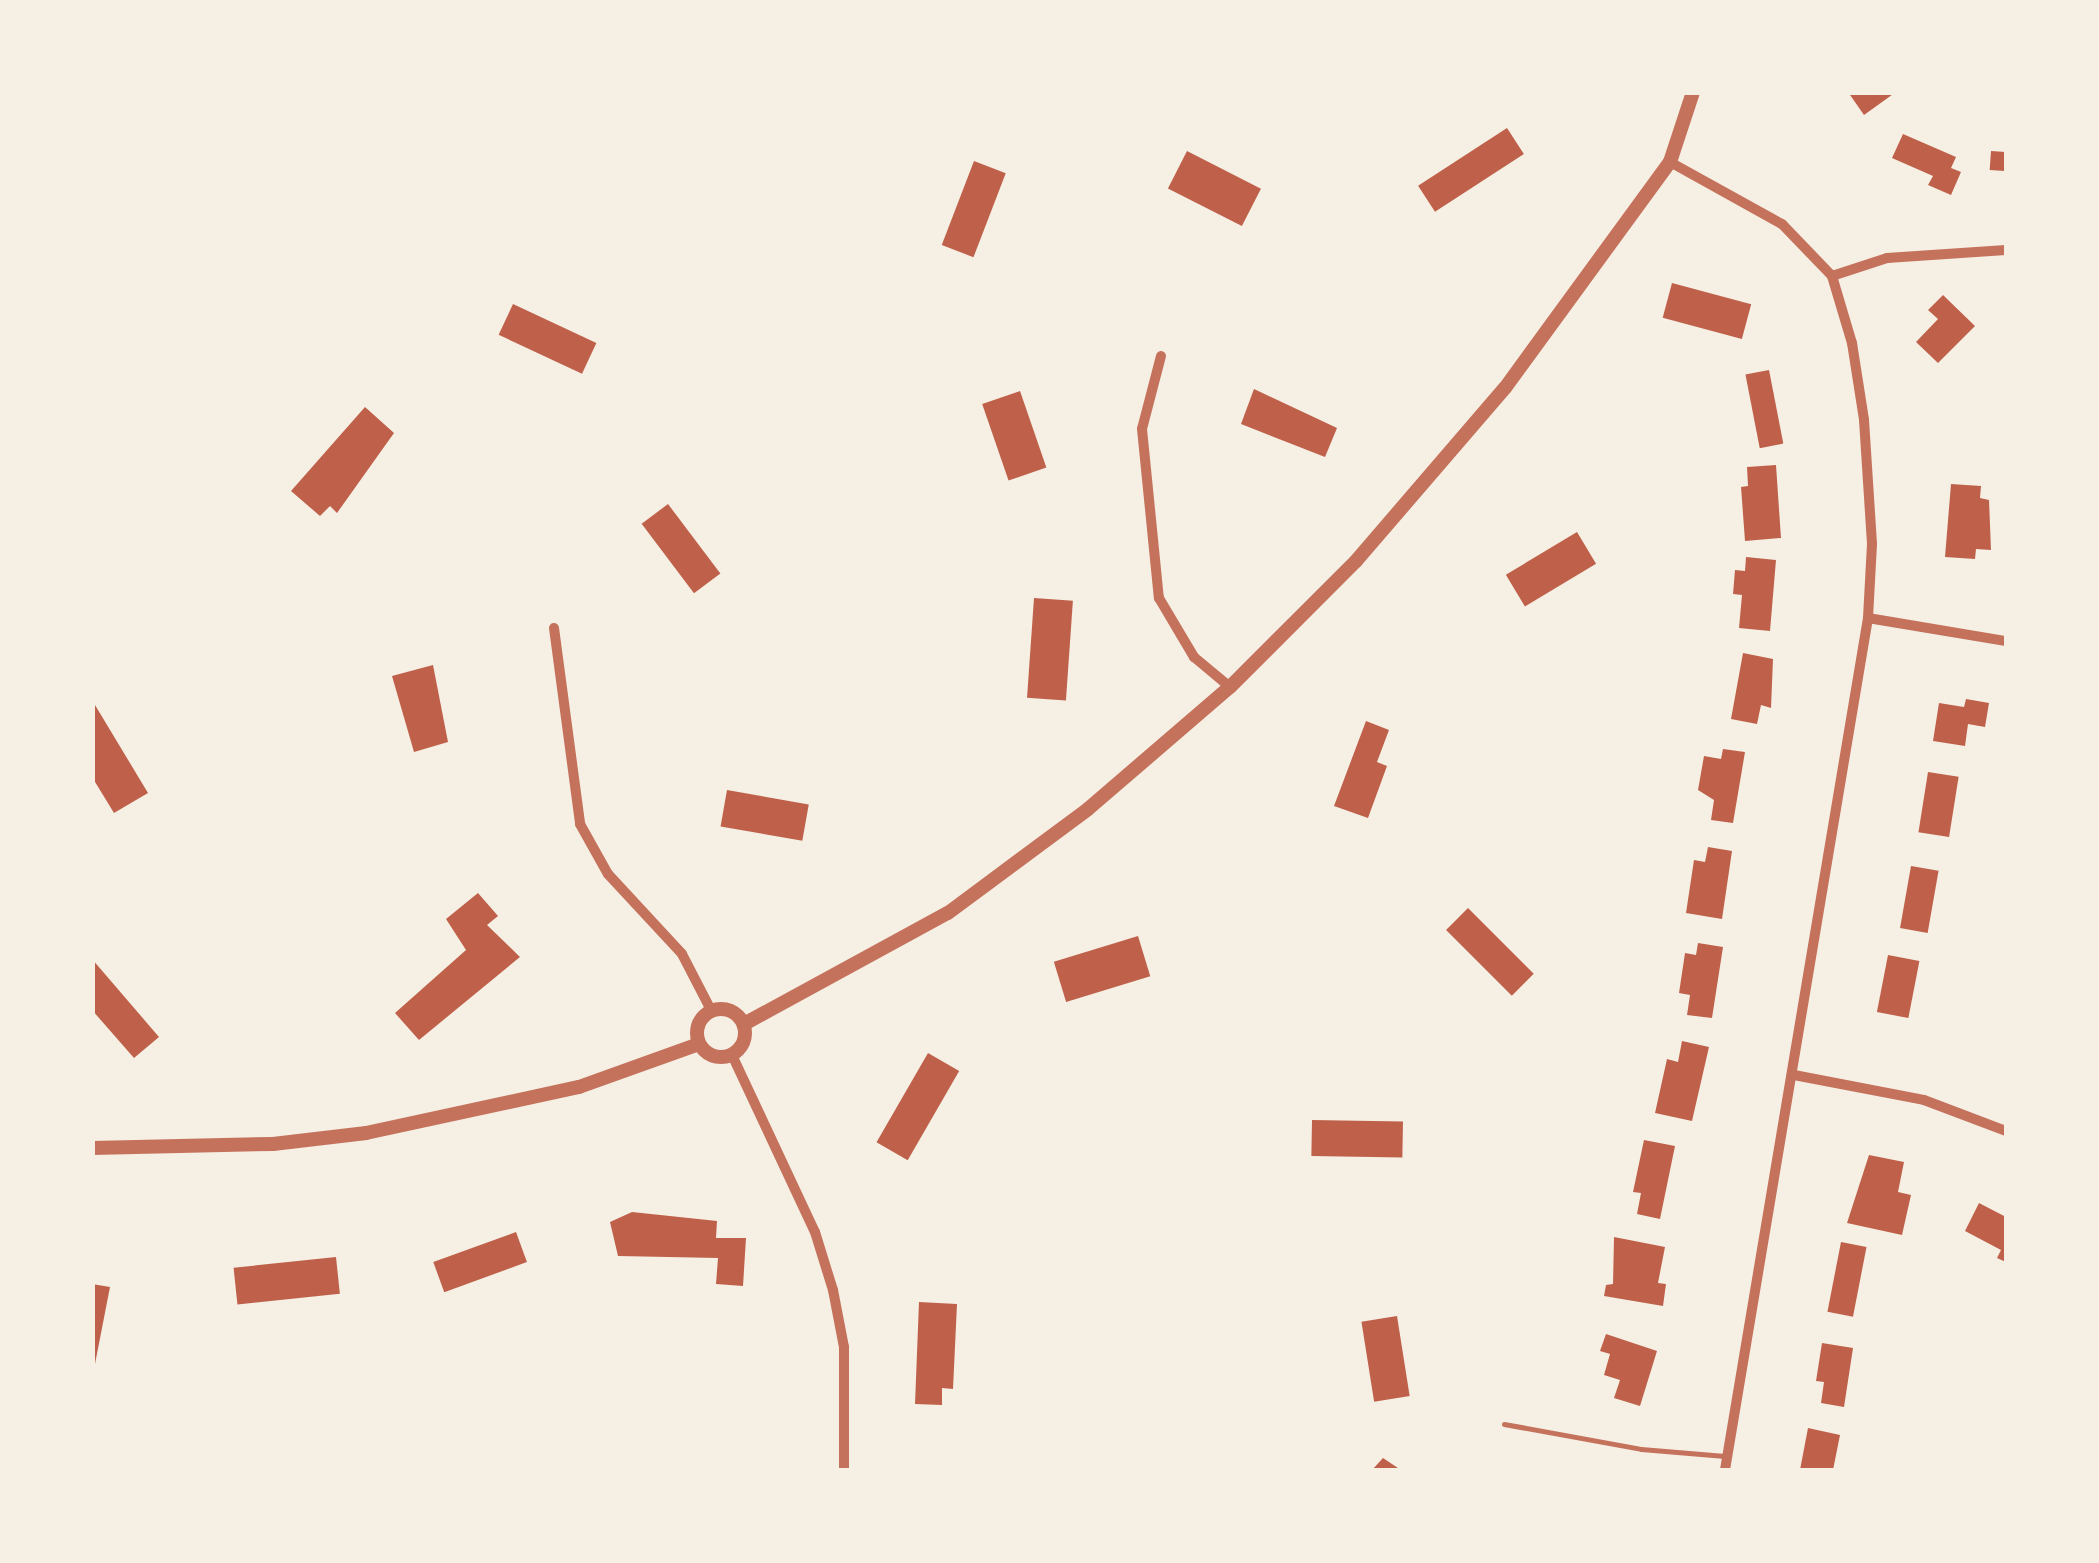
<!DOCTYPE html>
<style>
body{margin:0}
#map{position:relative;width:2099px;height:1563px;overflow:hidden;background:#f6efe4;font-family:Karla,sans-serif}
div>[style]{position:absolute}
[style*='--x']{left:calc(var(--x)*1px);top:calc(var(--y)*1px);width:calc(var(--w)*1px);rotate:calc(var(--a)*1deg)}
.building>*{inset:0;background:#bf614a;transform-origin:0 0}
.service>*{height:5px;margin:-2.5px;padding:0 2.5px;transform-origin:2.5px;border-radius:2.5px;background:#c5725c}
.minor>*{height:10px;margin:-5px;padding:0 5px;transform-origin:5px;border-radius:5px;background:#c5725c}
.tertiary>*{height:14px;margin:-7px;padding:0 7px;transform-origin:7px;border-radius:7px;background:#c5725c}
.tertiary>.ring{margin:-7px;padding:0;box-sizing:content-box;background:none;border:14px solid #c5725c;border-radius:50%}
span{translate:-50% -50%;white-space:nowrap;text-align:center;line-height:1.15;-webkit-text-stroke:9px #f6efe4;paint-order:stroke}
.frame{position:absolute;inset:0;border:95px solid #f6efe4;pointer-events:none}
</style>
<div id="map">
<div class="building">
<i style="clip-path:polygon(1848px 92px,1896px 92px,1864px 115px)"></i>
<i style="left:1507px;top:128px;width:31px;height:106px;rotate:57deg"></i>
<i style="clip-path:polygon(1903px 134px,1956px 157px,1951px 168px,1961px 172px,1951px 195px,1928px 185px,1933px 176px,1892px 158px)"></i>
<i style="left:1187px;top:151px;width:83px;height:42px;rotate:27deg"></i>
<i style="left:1991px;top:151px;width:15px;height:19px;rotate:4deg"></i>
<i style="left:974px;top:161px;width:34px;height:90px;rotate:21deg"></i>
<i style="left:1672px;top:283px;width:82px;height:36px;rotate:15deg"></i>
<i style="clip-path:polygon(1943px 295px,1975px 326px,1938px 363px,1916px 342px,1938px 319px,1928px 310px)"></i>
<i style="left:513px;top:304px;width:92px;height:34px;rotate:25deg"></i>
<i style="left:1769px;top:370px;width:75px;height:24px;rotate:79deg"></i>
<i style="clip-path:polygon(1254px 389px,1337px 428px,1325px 457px,1241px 424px)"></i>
<i style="left:1020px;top:391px;width:81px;height:40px;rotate:71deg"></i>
<i style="clip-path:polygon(365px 407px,394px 433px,337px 513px,330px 506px,320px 516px,291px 491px)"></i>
<i style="clip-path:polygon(1776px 465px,1781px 538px,1745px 541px,1741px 487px,1748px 486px,1747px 467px)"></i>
<i style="clip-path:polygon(1951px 484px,1981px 486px,1980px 498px,1989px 500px,1991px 550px,1976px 549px,1975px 559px,1945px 557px)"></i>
<i style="left:668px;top:504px;width:87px;height:33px;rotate:53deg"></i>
<i style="left:1577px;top:532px;width:37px;height:83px;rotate:59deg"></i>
<i style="clip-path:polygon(1746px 557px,1776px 560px,1770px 631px,1739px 628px,1742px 595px,1733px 594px,1735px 570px,1745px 571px)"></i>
<i style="left:1034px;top:598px;width:39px;height:100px;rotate:4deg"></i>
<i style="clip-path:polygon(1743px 653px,1773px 659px,1771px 708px,1761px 705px,1757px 724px,1731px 719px)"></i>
<i style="clip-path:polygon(433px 665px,448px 742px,414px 752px,392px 676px)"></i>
<i style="clip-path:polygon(1966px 699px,1989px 703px,1985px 727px,1968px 724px,1965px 746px,1933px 741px,1939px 703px,1964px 707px)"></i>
<i style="clip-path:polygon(92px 700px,148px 793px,114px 813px,92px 777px)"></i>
<i style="clip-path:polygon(1366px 721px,1389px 730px,1377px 762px,1387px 766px,1368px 818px,1334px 806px)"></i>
<i style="clip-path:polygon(1723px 749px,1745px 752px,1733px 823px,1711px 820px,1714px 800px,1698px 790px,1704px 756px,1721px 759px)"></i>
<i style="left:1928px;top:772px;width:31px;height:61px;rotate:9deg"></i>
<i style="left:727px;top:790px;width:83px;height:37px;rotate:10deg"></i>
<i style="clip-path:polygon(1708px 847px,1732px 851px,1722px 919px,1686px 913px,1694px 860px,1705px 862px)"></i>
<i style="left:1911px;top:866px;width:28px;height:63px;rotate:10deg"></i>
<i style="clip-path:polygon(478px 893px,498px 916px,487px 925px,520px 957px,419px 1040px,395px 1013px,466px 950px,446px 919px)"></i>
<i style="left:1468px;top:908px;width:93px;height:31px;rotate:45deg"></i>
<i style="left:1138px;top:936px;width:42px;height:88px;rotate:73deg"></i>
<i style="clip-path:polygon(1698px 943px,1723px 947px,1712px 1018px,1687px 1015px,1690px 995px,1679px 993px,1685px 953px,1696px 955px)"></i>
<i style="left:1888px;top:955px;width:32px;height:58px;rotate:11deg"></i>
<i style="clip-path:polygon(92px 959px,159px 1037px,134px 1058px,92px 1010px)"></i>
<i style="clip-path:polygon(1682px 1041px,1709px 1047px,1692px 1121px,1655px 1113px,1667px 1059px,1678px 1062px)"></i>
<i style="left:928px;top:1053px;width:36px;height:103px;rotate:30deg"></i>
<i style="left:1312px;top:1120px;width:91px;height:36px;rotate:1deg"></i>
<i style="clip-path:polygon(1644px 1140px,1675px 1146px,1660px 1219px,1637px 1214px,1641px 1193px,1633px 1192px)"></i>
<i style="clip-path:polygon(1869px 1155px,1904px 1162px,1898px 1192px,1911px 1195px,1902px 1235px,1847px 1223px)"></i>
<i style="clip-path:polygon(1979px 1203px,2006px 1217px,2006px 1262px,1997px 1258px,2001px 1250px,1965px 1231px)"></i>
<i style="clip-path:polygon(632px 1212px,717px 1221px,716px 1238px,746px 1238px,743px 1286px,716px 1284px,718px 1258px,618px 1256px,610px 1222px)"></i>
<i style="left:516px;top:1232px;width:32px;height:88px;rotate:70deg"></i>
<i style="clip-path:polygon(1614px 1237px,1665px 1247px,1658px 1283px,1666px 1284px,1663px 1306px,1604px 1296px,1606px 1285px,1613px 1284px)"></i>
<i style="left:1841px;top:1242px;width:26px;height:71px;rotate:11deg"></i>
<i style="left:336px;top:1257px;width:37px;height:103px;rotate:84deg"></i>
<i style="clip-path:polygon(92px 1284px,110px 1287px,94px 1369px,92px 1369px)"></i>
<i style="clip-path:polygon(919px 1302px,957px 1304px,953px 1389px,942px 1388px,942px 1405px,915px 1404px)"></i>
<i style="left:1397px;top:1316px;width:81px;height:36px;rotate:81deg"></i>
<i style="clip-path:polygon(1606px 1334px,1657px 1351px,1640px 1406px,1614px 1398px,1620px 1380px,1604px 1375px,1610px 1354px,1600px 1351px)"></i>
<i style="clip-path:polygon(1822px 1343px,1853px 1348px,1844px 1407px,1821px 1403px,1824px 1382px,1816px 1381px)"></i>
<i style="clip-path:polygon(1808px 1428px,1840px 1435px,1833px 1470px,1800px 1470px)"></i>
<i style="clip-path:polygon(1383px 1458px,1401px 1470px,1372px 1470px)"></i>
</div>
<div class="service">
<i style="--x:249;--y:92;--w:66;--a:0"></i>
<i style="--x:1504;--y:1424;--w:139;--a:10.3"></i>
<i style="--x:1641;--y:1449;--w:84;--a:4.8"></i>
</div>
<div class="minor">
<i style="--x:1670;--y:162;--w:128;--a:29"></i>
<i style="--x:1782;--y:224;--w:72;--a:46.1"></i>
<i style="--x:1832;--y:276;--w:70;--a:73.4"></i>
<i style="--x:1852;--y:343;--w:78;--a:81.1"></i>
<i style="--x:1864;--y:420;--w:124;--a:86.3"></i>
<i style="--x:1872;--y:544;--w:74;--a:93.1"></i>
<i style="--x:1868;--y:618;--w:864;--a:99.53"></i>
<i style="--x:1832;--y:276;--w:58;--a:-18.1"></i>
<i style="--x:1887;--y:258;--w:119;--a:-3.8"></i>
<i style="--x:1161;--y:356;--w:75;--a:104.6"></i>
<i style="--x:1142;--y:429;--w:170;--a:84.3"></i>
<i style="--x:1159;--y:598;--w:69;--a:59.3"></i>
<i style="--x:1194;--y:657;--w:47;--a:39.8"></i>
<i style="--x:1868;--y:618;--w:140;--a:9.5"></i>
<i style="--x:554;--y:628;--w:198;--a:82.4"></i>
<i style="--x:580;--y:824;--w:57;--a:60.8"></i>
<i style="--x:608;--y:874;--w:109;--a:47.2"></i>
<i style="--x:682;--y:954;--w:63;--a:62.6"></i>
<i style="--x:732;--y:1055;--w:195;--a:64.9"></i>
<i style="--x:815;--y:1232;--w:61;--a:72.8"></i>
<i style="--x:833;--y:1290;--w:58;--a:79.1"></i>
<i style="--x:844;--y:1347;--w:123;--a:90"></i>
<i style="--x:1794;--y:1075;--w:132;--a:10.9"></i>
<i style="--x:1924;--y:1100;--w:88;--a:20.7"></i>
</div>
<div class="tertiary">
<i class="ring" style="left:697px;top:1009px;width:34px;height:34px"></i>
<i style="--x:744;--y:1024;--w:232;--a:-28.6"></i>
<i style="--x:948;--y:913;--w:174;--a:-36.6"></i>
<i style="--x:1088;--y:809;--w:187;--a:-40.7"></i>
<i style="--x:1230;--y:687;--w:178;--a:-45"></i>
<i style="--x:1356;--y:561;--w:228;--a:-49.3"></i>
<i style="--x:1505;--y:388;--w:280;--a:-53.9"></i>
<i style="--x:1670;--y:162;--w:74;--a:-71.8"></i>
<i style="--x:92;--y:1148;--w:181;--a:-1.3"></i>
<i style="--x:273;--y:1144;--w:94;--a:-6.7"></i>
<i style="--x:366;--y:1133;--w:218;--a:-12.2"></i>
<i style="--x:579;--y:1087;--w:127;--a:-19.7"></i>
</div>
<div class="frame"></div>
</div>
